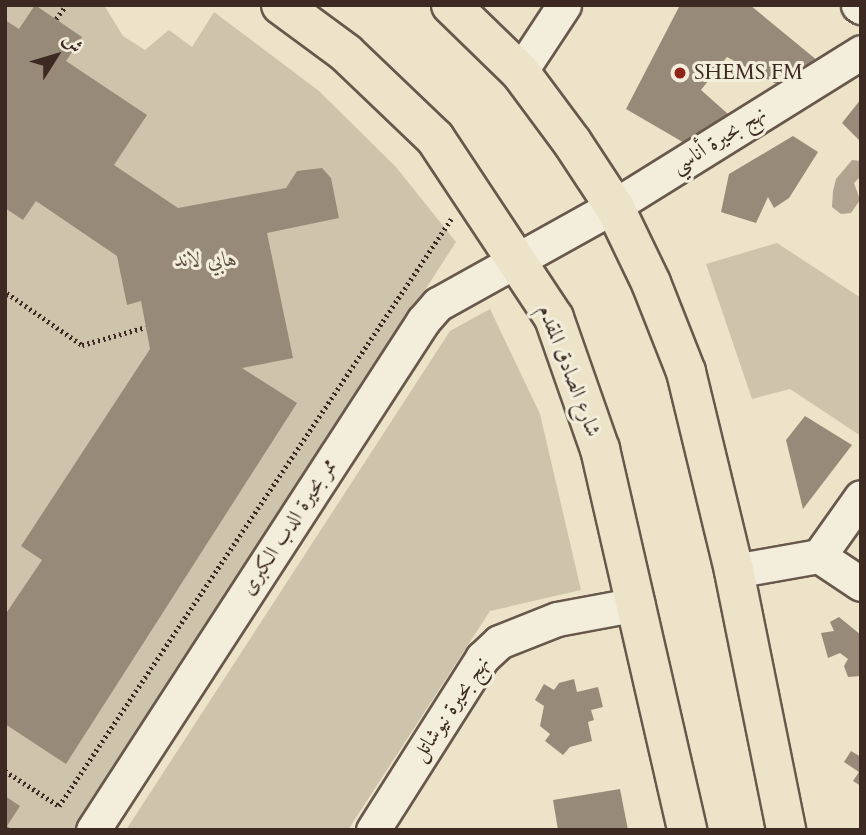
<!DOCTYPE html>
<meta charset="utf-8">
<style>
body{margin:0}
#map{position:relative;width:866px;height:835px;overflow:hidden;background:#ece3c8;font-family:Cardo,Amiri,serif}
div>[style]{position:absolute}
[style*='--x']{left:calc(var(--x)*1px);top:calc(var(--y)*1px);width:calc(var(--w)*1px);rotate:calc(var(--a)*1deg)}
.green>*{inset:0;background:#cec4ac}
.water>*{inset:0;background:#b0a490}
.building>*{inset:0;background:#988a78}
.path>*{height:4.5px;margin-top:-2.25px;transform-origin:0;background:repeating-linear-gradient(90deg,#3c2a22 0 2px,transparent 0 5.5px)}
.roads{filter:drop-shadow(2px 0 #68584c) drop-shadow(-2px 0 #68584c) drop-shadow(0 2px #68584c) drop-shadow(0 -2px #68584c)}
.minor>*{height:33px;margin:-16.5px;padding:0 16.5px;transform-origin:16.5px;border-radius:16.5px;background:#f3eddb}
.major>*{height:38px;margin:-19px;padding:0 19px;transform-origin:19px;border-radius:19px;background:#ece3c8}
.dots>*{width:19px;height:19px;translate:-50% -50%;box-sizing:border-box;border:4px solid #f3eddb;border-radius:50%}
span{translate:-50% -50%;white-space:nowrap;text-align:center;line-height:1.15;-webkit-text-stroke:6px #f3eddb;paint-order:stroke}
.poi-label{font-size:21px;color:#3c2a22}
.left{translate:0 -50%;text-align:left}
.street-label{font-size:21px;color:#3c2a22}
.park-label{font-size:21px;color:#605044;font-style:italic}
.frame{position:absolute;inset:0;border:7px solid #3c2a22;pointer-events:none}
.north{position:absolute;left:21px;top:21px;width:70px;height:70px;-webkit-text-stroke:5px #f3eddb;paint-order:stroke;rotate:53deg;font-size:19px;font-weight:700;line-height:28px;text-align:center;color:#3c2a22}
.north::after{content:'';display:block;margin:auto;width:24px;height:32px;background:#3c2a22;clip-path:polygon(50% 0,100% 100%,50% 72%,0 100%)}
</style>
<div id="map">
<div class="green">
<i style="clip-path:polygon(5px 5px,104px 5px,123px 36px,145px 50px,169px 30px,192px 47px,214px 12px,319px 91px,396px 167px,456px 242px,77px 830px,5px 830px)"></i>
<i style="clip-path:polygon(777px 243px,861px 298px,861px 436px,790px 389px,752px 399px,706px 264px)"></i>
<i style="clip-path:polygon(490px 309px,540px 414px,581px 590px,490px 611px,348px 830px,126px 830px,450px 331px)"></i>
</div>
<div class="water">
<i style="clip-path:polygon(852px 160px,861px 161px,861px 176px,854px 183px,860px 200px,851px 213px,841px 214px,832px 207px,833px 191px,836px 179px)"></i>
</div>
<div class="building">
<i style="clip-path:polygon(35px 5px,82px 37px,66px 61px,147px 115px,114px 165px,178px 208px,286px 188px,297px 171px,322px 168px,331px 178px,339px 218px,267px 233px,293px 358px,242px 368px,297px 403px,66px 764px,5px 724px,5px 615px,42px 560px,21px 546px,150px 349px,141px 301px,127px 305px,117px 256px,36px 201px,23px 220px,5px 208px,5px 20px,19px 29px)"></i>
<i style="clip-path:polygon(680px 5px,750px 5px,818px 61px,778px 85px,727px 57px,701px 90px,728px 114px,693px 148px,626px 109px)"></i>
<i style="clip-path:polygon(861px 99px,861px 142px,842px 123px)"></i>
<i style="clip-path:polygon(793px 136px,818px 152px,789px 198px,774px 208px,768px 197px,756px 223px,721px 212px,729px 174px)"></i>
<i style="clip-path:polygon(805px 416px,852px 445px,803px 509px,786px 440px)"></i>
<i style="clip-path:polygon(839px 617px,861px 635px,860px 676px,848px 677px,844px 666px,848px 659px,840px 653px,828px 658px,821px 633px,834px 631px,830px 622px)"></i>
<i style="clip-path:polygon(574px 679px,577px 692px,598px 687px,603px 707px,591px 710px,594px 720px,588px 722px,592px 741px,570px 747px,563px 755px,545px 741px,550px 734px,540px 726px,544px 706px,535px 700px,544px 684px,554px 690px,559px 683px)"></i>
<i style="clip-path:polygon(851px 751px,861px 757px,861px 786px,853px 781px,859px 772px,844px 762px)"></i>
<i style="clip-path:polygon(620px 789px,628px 830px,558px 830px,553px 800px)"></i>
<i style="clip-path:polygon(5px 796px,20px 806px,7px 826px,12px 830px,5px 830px)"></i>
</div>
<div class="path">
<i style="--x:56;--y:19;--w:17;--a:-54"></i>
<i style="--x:5;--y:296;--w:4;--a:-56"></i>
<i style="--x:7;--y:293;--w:91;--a:34.7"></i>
<i style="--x:82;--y:345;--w:66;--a:-15.7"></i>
<i style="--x:5;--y:771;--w:64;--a:32.9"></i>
<i style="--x:59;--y:806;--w:706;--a:-56.26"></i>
</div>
<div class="roads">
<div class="minor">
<i style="--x:858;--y:5;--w:4;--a:34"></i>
<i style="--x:520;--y:72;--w:80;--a:-56.7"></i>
<i style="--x:819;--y:556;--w:72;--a:-54.6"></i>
<i style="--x:734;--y:571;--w:86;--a:-10"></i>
<i style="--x:819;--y:556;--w:50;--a:33.7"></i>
<i style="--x:93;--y:830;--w:607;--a:-57.04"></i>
<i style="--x:423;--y:321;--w:23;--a:-49"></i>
<i style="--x:438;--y:304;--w:201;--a:-29.1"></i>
<i style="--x:614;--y:206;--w:291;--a:-31.9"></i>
<i style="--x:373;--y:830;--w:204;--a:-57.6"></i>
<i style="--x:482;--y:658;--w:23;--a:-43"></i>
<i style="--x:499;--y:642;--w:62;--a:-21.6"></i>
<i style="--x:557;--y:619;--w:82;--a:-10.5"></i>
</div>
<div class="major">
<i style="--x:281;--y:5;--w:81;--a:36.4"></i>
<i style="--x:346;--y:53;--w:123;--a:43.7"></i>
<i style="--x:435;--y:138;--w:216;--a:56.5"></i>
<i style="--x:554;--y:318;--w:139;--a:70.7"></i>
<i style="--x:600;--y:449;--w:391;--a:77.1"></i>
<i style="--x:451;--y:5;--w:96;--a:44.2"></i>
<i style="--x:520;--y:72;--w:87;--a:53.4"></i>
<i style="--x:572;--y:142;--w:77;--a:56.7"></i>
<i style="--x:614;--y:206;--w:85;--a:64.3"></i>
<i style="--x:651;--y:283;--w:96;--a:68.5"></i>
<i style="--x:686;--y:372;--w:205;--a:76.4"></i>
<i style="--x:734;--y:571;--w:264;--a:78.6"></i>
</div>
</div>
<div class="dots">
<i style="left:680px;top:73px;background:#8f2418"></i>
</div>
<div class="poi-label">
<span class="left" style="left:694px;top:73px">SHEMS FM</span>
</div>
<div class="street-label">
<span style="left:719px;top:140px;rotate:-32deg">نهج بحيرة أناسي</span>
<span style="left:569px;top:371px;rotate:69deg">شارع الصادق المقدم</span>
<span style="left:289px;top:527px;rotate:-57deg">ممر بحيرة الدب الكبرى</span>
<span style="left:451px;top:709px;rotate:-56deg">نهج بحيرة نيوشاتل</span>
</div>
<div class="park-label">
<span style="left:206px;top:260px">هابي لاند</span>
</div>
<div class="frame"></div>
<div class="north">ش</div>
</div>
